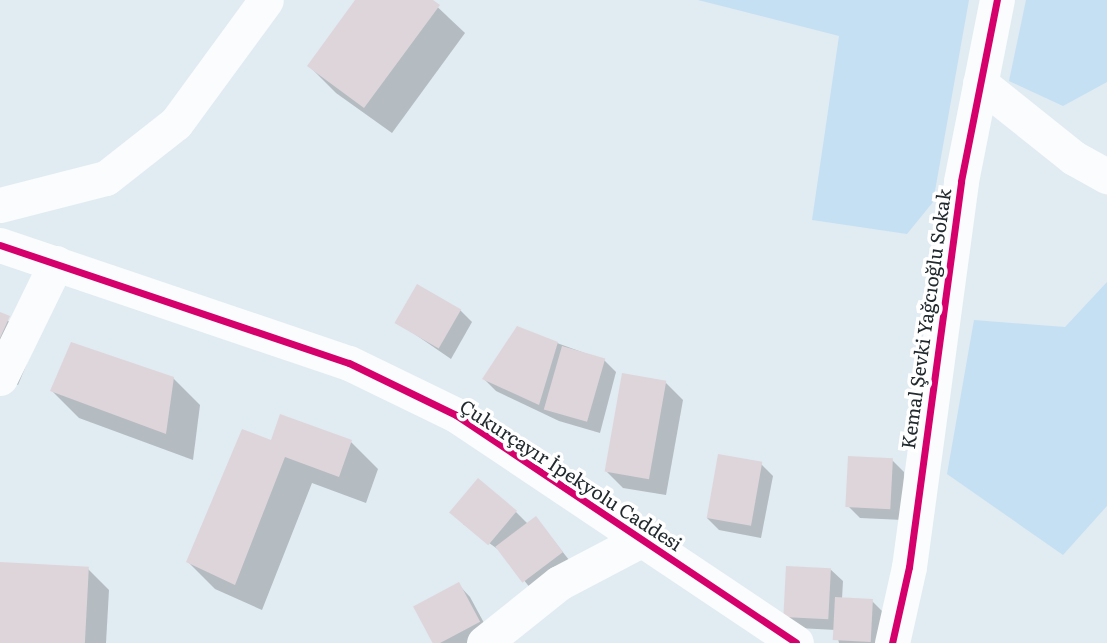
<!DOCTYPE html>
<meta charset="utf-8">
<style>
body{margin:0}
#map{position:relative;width:1107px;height:643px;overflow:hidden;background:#e1ebf2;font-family:Literata,serif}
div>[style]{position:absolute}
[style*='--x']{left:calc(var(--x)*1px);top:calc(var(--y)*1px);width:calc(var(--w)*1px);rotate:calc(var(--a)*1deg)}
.green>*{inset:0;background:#c5e0f3}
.shadow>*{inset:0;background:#0003}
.building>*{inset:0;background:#ded5da;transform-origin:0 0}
.minor>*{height:35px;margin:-17.5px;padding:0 17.5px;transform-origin:17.5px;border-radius:17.5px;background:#fafcfd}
.cycleway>*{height:7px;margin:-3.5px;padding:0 3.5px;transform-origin:3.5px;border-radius:3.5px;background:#d6006c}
span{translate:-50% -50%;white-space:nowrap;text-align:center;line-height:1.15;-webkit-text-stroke:7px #fff;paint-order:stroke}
.street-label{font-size:19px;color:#222a2e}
</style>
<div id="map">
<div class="green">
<i style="clip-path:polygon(698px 0,969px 0,933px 202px,907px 234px,812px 220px,839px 36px)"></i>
<i style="clip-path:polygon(1026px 0,1107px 0,1107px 82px,1063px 106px,1009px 81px)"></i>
<i style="clip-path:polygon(1107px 282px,1107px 506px,1063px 555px,947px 474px,974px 320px,1065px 327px)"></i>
</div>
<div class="shadow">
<i style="clip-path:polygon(357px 0,430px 0,465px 33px,392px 133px,336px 93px,309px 66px)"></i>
<i style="clip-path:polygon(460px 310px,472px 322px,451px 359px,397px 322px)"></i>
<i style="clip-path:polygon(0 314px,35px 344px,18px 385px,0 377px)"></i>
<i style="clip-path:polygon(557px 343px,604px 360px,616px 372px,600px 433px,559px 421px,496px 391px,484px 379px)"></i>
<i style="clip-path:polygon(173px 378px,200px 405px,193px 460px,79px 418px,52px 391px)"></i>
<i style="clip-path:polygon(665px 382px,683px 400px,666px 495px,623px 488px,606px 471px)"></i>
<i style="clip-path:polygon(281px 416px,351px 442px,378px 469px,366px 503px,312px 483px,262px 610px,215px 589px,188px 562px,272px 442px)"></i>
<i style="clip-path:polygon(892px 460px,904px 472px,903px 520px,860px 518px,848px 506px)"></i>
<i style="clip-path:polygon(761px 464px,773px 476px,761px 538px,719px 530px,707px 518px)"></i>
<i style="clip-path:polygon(516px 512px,528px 524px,536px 518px,573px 565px,534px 593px,503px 553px,463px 524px)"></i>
<i style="clip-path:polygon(0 564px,88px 569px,109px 590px,106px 643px,0 643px)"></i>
<i style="clip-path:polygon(830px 569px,843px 581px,842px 599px,872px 601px,884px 613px,883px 643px,839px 643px,836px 630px,798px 628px,786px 616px)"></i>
<i style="clip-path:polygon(458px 584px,470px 597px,490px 634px,473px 643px,435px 643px,416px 607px)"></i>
</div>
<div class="building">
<i style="clip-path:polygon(355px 0,433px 0,440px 5px,364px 108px,307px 66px)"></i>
<i style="left:417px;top:284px;width:51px;height:45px;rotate:30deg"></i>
<i style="clip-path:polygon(0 312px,10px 316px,0 338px)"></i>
<i style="clip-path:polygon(517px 326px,558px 342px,539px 405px,482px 379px)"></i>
<i style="clip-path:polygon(71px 342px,174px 377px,166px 434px,50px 391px)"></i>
<i style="left:562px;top:346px;width:45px;height:66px;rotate:16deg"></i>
<i style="left:622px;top:373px;width:45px;height:100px;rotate:10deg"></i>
<i style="clip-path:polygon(280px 414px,352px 440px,339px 477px,285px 457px,235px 585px,186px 562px,242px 429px,271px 440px)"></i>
<i style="left:718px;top:454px;width:45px;height:65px;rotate:10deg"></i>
<i style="left:848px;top:456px;width:45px;height:51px;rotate:3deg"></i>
<i style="left:478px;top:478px;width:51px;height:45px;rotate:40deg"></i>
<i style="left:536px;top:516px;width:45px;height:51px;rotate:53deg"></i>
<i style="left:0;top:562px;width:89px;height:81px;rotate:3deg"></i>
<i style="left:786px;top:566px;width:45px;height:51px;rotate:3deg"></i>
<i style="left:459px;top:582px;width:45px;height:52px;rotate:62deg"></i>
<i style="left:835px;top:597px;width:38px;height:43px;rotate:3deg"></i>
</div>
<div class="minor">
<i style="--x:980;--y:83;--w:120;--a:38.6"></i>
<i style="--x:1074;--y:158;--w:38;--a:29"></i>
<i style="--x:0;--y:205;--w:109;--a:-14.3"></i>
<i style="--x:106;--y:178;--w:89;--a:-38.2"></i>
<i style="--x:176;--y:123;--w:152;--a:-53.8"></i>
<i style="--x:0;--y:245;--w:368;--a:18.7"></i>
<i style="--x:349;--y:363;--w:119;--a:25.9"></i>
<i style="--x:456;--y:415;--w:409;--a:33.8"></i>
<i style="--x:0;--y:378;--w:128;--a:-64"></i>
<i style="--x:484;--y:643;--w:96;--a:-38.7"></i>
<i style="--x:559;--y:583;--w:93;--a:-27.7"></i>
<i style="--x:892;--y:643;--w:78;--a:-77.4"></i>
<i style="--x:909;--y:567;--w:389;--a:-82.3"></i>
<i style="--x:961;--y:181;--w:185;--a:-78.8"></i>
</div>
<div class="cycleway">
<i style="--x:0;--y:245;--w:368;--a:18.7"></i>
<i style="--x:349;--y:363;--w:119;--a:25.9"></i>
<i style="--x:456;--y:415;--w:409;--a:33.8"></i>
<i style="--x:892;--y:643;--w:78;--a:-77.4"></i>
<i style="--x:909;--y:567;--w:389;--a:-82.3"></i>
<i style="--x:961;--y:181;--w:185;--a:-78.8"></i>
</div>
<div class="street-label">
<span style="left:926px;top:319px;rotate:-82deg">Kemal Şevki Yağcıoğlu Sokak</span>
<span style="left:571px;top:475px;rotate:33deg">Çukurçayır İpekyolu Caddesi</span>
</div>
</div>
